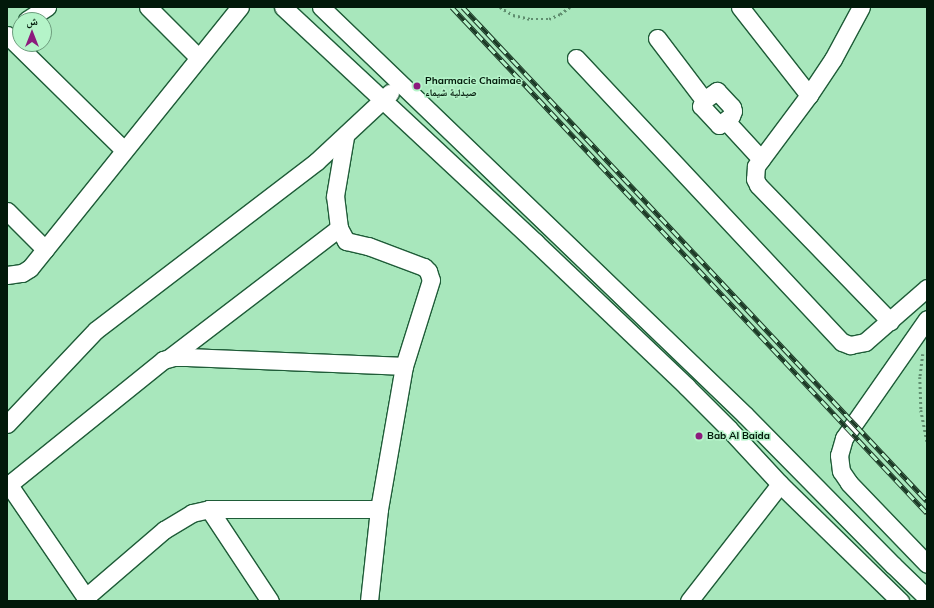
<!DOCTYPE html>
<meta charset="utf-8">
<style>
body{margin:0}
#map{position:relative;width:934px;height:608px;overflow:hidden;background:#a8e7bc;font-family:Mulish,"Noto Naskh Arabic",sans-serif}
div>[style]{position:absolute}
[style*='--x']{left:calc(var(--x)*1px);top:calc(var(--y)*1px);width:calc(var(--w)*1px);rotate:calc(var(--a)*1deg)}
.path>*{height:2.5px;margin-top:-1.25px;transform-origin:0;background:repeating-linear-gradient(90deg,#608e6f 0 2px,transparent 0 5px)}
.roads{filter:drop-shadow(1px 0 #1f5c38) drop-shadow(-1px 0 #1f5c38) drop-shadow(0 1px #1f5c38) drop-shadow(0 -1px #1f5c38)}
.minor>*{height:17px;margin:-8.5px;padding:0 8.5px;transform-origin:8.5px;border-radius:8.5px;background:#fff}
.rail>*{height:4.5px;margin-top:-2.25px;transform-origin:0;background:repeating-linear-gradient(90deg,#b5f4c9 0 9px,#1b3925 0 18px);box-sizing:border-box;border-block:1px solid #1b3925}
.dots>*{width:11px;height:11px;translate:-50% -50%;box-sizing:border-box;border:2px solid #b5f4c9;border-radius:50%}
span{translate:-50% -50%;white-space:nowrap;text-align:center;line-height:1.15;-webkit-text-stroke:3px #b5f4c9;paint-order:stroke}
.poi-label{font-size:10px;color:#02190a;font-weight:700}
.left{translate:0 -50%;text-align:left}
.frame{position:absolute;inset:0;border:8px solid #02190a;pointer-events:none}
.north{position:absolute;left:12px;top:12px;width:40px;height:40px;box-sizing:border-box;background:#b5f4c9;border:1px solid #6d9c7d;border-radius:50%;rotate:0deg;font-size:11px;font-weight:700;line-height:16px;text-align:center;color:#02190a}
.north::after{content:'';display:block;margin:auto;width:14px;height:18px;background:#8c1b7d;clip-path:polygon(50% 0,100% 100%,50% 72%,0 100%)}
</style>
<div id="map">
<div class="path">
<i style="--x:500;--y:7;--w:15;--a:32"></i>
<i style="--x:513;--y:15;--w:18;--a:13"></i>
<i style="--x:531;--y:19;--w:18;--a:0"></i>
<i style="--x:549;--y:19;--w:12;--a:-24"></i>
<i style="--x:560;--y:14;--w:12;--a:-35"></i>
<i style="--x:923;--y:354;--w:23;--a:97"></i>
<i style="--x:920;--y:377;--w:33;--a:88"></i>
<i style="--x:921;--y:410;--w:32;--a:79"></i>
</div>
<div class="roads">
<div class="minor">
<i style="--x:148;--y:7;--w:71;--a:45"></i>
<i style="--x:283;--y:7;--w:345;--a:43"></i>
<i style="--x:535;--y:242;--w:209;--a:43.6"></i>
<i style="--x:686;--y:386;--w:61;--a:45"></i>
<i style="--x:729;--y:429;--w:75;--a:47.2"></i>
<i style="--x:780;--y:484;--w:168;--a:44.3"></i>
<i style="--x:321;--y:7;--w:588;--a:43.9"></i>
<i style="--x:745;--y:415;--w:211;--a:45.4"></i>
<i style="--x:893;--y:565;--w:47;--a:44.1"></i>
<i style="--x:740;--y:7;--w:112;--a:51.9"></i>
<i style="--x:861;--y:7;--w:59;--a:118.3"></i>
<i style="--x:833;--y:59;--w:43;--a:123.7"></i>
<i style="--x:809;--y:95;--w:89;--a:126.7"></i>
<i style="--x:756;--y:166;--w:13;--a:94"></i>
<i style="--x:755;--y:179;--w:7;--a:63"></i>
<i style="--x:758;--y:185;--w:190;--a:45.9"></i>
<i style="--x:27;--y:20;--w:24;--a:-33"></i>
<i style="--x:7;--y:35;--w:164;--a:44.5"></i>
<i style="--x:657;--y:38;--w:78;--a:52.8"></i>
<i style="--x:576;--y:58;--w:389;--a:46.9"></i>
<i style="--x:842;--y:342;--w:9;--a:21"></i>
<i style="--x:850;--y:345;--w:15;--a:-11"></i>
<i style="--x:865;--y:342;--w:82;--a:-41.1"></i>
<i style="--x:717;--y:91;--w:22;--a:47"></i>
<i style="--x:732;--y:107;--w:4;--a:76"></i>
<i style="--x:733;--y:111;--w:5;--a:112"></i>
<i style="--x:731;--y:116;--w:15;--a:143"></i>
<i style="--x:719;--y:125;--w:26;--a:-133"></i>
<i style="--x:701;--y:106;--w:7;--a:-63"></i>
<i style="--x:704;--y:100;--w:16;--a:-35"></i>
<i style="--x:726;--y:121;--w:52;--a:47.4"></i>
<i style="--x:7;--y:211;--w:54;--a:45"></i>
<i style="--x:339;--y:228;--w:15;--a:62"></i>
<i style="--x:346;--y:241;--w:23;--a:13"></i>
<i style="--x:368;--y:246;--w:60;--a:20.6"></i>
<i style="--x:424;--y:267;--w:6;--a:45"></i>
<i style="--x:428;--y:271;--w:9;--a:72"></i>
<i style="--x:431;--y:280;--w:90;--a:107.4"></i>
<i style="--x:404;--y:366;--w:145;--a:99.9"></i>
<i style="--x:379;--y:509;--w:93;--a:96.2"></i>
<i style="--x:7;--y:275;--w:15;--a:-8"></i>
<i style="--x:22;--y:273;--w:9;--a:-32"></i>
<i style="--x:30;--y:268;--w:335;--a:-51.2"></i>
<i style="--x:927;--y:319;--w:145;--a:124.9"></i>
<i style="--x:844;--y:438;--w:18;--a:106"></i>
<i style="--x:839;--y:455;--w:16;--a:83"></i>
<i style="--x:841;--y:471;--w:14;--a:56"></i>
<i style="--x:849;--y:483;--w:112;--a:46.1"></i>
<i style="--x:169;--y:358;--w:214;--a:-37.4"></i>
<i style="--x:339;--y:228;--w:32;--a:-97"></i>
<i style="--x:335;--y:196;--w:60;--a:-80.4"></i>
<i style="--x:7;--y:424;--w:129;--a:-46.6"></i>
<i style="--x:96;--y:330;--w:278;--a:-37.4"></i>
<i style="--x:317;--y:161;--w:100;--a:-43"></i>
<i style="--x:9;--y:485;--w:140;--a:55.7"></i>
<i style="--x:7;--y:486;--w:201;--a:-38.9"></i>
<i style="--x:163;--y:360;--w:11;--a:-15"></i>
<i style="--x:174;--y:357;--w:15;--a:0"></i>
<i style="--x:189;--y:357;--w:215;--a:2.4"></i>
<i style="--x:209;--y:509;--w:110;--a:56.5"></i>
<i style="--x:86;--y:597;--w:103;--a:-40.7"></i>
<i style="--x:164;--y:530;--w:33;--a:-31"></i>
<i style="--x:192;--y:513;--w:17;--a:-13"></i>
<i style="--x:209;--y:509;--w:170;--a:0"></i>
<i style="--x:689;--y:601;--w:148;--a:-52.1"></i>
</div>
</div>
<div class="rail">
<i style="--x:452;--y:7;--w:694;--a:46.81"></i>
<i style="--x:463;--y:7;--w:678;--a:46.79"></i>
</div>
<div class="dots">
<i style="left:417px;top:86px;background:#8c1b7d"></i>
<i style="left:699px;top:436px;background:#8c1b7d"></i>
</div>
<div class="poi-label">
<span class="left" style="left:425px;top:86px">Pharmacie Chaimae<br>صيدلية شيماء</span>
<span class="left" style="left:707px;top:436px">Bab Al Baida</span>
</div>
<div class="frame"></div>
<div class="north">ش</div>
</div>
